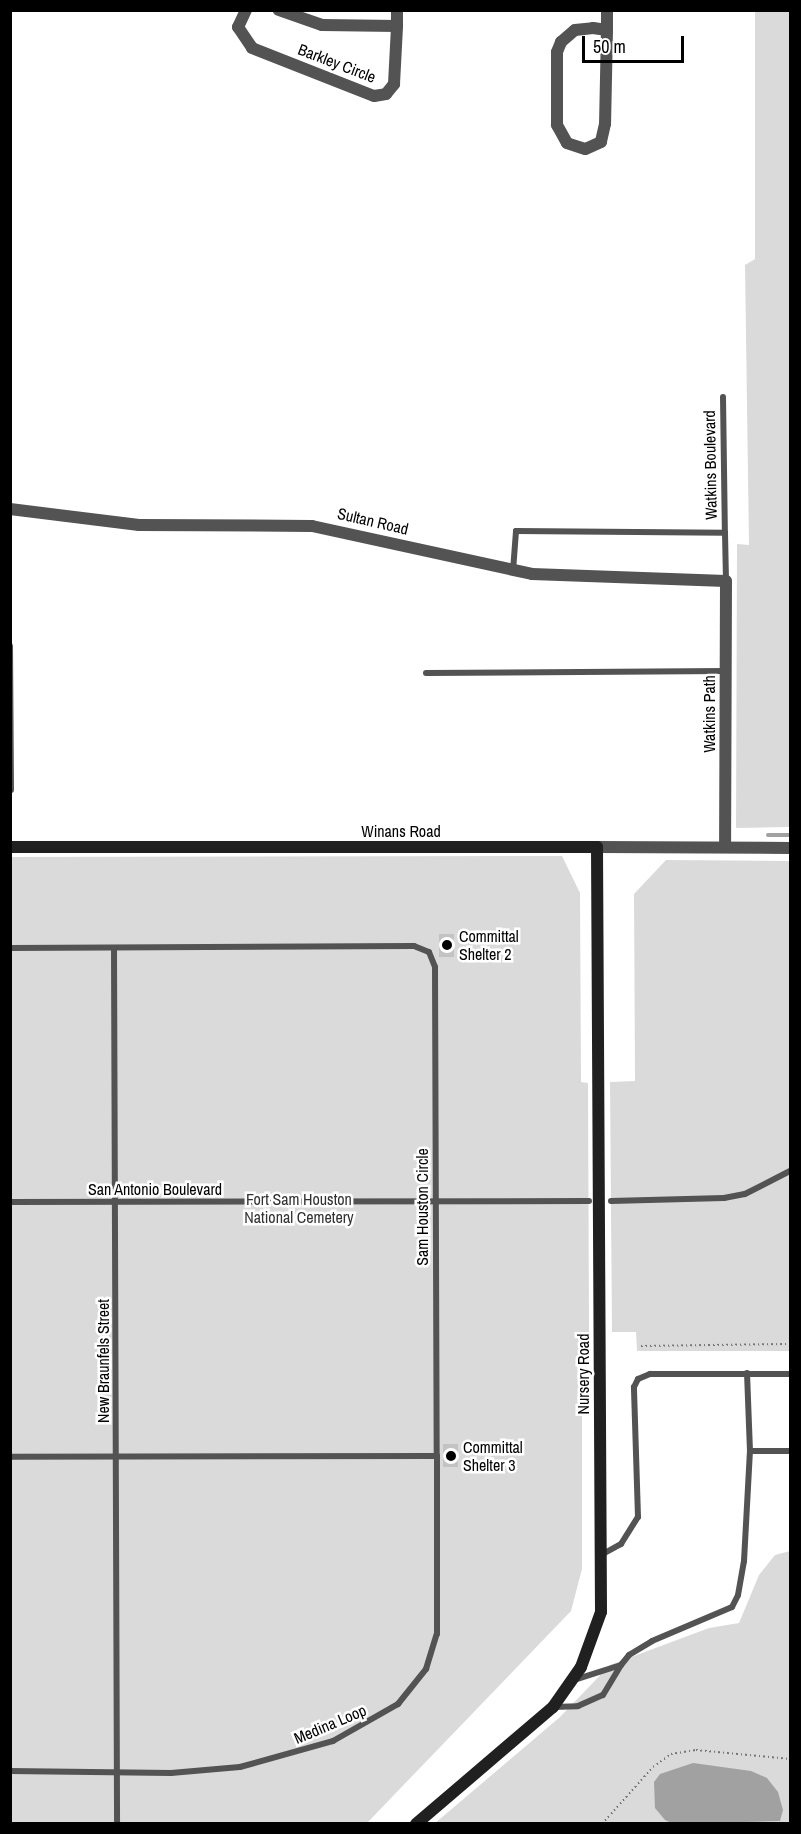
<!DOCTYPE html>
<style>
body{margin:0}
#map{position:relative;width:801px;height:1834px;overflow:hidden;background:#fff;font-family:"Archivo Narrow",sans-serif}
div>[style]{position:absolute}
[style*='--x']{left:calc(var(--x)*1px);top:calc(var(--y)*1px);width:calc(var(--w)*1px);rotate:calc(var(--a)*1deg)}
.green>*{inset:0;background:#dadada}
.water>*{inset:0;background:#a1a1a1}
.stream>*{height:4px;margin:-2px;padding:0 2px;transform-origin:2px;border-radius:2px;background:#a1a1a1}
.building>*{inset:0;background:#c3c3c3;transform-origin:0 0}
.path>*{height:2px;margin-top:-1px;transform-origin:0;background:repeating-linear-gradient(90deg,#757575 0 1.5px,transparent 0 4.5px)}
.lane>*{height:6px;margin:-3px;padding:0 3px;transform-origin:3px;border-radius:3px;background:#535353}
.street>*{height:12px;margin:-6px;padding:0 6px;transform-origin:6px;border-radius:6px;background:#535353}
.secondary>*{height:12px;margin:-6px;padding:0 6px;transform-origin:6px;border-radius:6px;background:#202020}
.dots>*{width:16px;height:16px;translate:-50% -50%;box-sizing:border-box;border:3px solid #fff;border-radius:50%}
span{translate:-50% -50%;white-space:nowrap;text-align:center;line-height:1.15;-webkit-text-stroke:5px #fff;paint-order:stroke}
.street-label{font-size:16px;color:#000}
.poi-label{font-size:16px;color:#000}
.left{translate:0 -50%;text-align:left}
.park-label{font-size:16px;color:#313131}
.frame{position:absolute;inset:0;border:12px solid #000;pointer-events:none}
.scale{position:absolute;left:582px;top:36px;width:102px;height:27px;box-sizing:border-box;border:3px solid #000;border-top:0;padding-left:8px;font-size:18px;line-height:21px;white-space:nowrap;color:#000;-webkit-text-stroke:4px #fff;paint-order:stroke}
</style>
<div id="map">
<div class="green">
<i style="clip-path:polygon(755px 11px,790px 11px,790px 827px,736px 828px,737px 544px,749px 545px,745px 265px,755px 259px)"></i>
<i style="clip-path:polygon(562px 856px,580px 893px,581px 1082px,588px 1083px,589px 1332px,582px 1332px,582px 1569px,571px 1611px,367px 1823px,11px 1823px,10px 857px)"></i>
<i style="clip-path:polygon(666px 860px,790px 861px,790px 1351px,637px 1351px,636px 1332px,612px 1332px,610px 1082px,635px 1081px,634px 894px)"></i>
<i style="clip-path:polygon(790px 1551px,790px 1823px,434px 1824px,560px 1717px,610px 1665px,709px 1628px,739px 1623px,759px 1575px,775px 1555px)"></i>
</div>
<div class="water">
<i style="clip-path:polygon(693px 1763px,751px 1771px,767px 1778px,778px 1792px,783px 1810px,780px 1821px,674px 1824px,665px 1820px,655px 1808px,654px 1782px,660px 1774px)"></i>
</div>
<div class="stream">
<i style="--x:768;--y:835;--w:22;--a:0"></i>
</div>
<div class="building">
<i style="left:439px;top:934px;width:15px;height:23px"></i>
<i style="left:443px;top:1444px;width:15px;height:23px"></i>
</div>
<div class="path">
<i style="--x:641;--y:1346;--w:149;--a:-0.8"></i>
<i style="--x:602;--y:1824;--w:76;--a:-48.2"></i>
<i style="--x:653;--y:1767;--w:22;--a:-36"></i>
<i style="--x:671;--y:1754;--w:25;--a:-9"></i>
<i style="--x:696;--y:1750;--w:94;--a:5.5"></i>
</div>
<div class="lane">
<i style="--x:723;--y:397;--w:136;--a:89.2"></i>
<i style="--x:513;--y:571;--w:40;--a:-85.7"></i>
<i style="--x:516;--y:531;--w:209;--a:0.5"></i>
<i style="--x:725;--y:533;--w:48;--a:88.8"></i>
<i style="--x:10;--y:646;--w:144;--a:89.6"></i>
<i style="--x:426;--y:673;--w:299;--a:-0.4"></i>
<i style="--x:10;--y:948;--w:404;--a:-0.3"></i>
<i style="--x:414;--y:946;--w:16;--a:22"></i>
<i style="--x:429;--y:952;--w:16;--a:68"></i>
<i style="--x:435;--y:967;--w:489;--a:89.8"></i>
<i style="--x:437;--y:1456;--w:427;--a:179.9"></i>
<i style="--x:114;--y:948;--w:876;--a:89.8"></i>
<i style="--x:611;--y:1201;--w:113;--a:-1.5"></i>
<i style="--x:724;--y:1198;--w:21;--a:-11"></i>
<i style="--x:745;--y:1194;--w:51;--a:-27.1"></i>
<i style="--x:10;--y:1202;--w:579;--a:-0.1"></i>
<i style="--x:747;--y:1373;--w:78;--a:87.8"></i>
<i style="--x:750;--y:1451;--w:40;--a:0"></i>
<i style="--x:601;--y:1555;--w:23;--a:-29"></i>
<i style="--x:621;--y:1544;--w:32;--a:-58"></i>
<i style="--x:638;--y:1517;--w:130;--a:-91.8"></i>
<i style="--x:634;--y:1387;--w:9;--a:-63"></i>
<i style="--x:638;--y:1379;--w:13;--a:-23"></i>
<i style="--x:650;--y:1374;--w:140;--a:0"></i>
<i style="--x:621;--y:1665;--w:13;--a:-51"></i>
<i style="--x:629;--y:1655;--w:27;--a:-31"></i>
<i style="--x:652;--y:1641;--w:87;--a:-23"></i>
<i style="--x:732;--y:1607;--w:13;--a:-63"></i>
<i style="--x:738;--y:1595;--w:35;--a:-80"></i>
<i style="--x:744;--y:1561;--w:110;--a:-86.9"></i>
<i style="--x:553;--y:1707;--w:25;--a:-2"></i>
<i style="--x:578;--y:1706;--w:27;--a:-24"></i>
<i style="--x:603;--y:1695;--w:35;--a:-59"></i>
<i style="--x:621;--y:1665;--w:49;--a:162.3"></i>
<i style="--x:10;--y:1771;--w:161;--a:0.7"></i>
<i style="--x:171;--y:1773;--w:69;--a:-5"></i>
<i style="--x:240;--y:1767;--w:97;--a:-15.6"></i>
<i style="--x:333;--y:1741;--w:75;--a:-29.6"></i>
<i style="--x:398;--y:1704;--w:45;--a:-51.3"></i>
<i style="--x:426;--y:1669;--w:37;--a:-73"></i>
<i style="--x:437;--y:1634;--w:178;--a:-90"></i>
</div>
<div class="street">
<i style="--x:246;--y:10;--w:19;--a:115"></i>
<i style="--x:238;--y:27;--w:25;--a:56"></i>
<i style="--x:252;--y:48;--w:131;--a:21.5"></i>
<i style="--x:374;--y:96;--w:12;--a:-9"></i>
<i style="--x:386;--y:94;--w:13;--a:-51"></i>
<i style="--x:394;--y:84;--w:58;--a:-87"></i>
<i style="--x:397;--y:26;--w:75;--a:-179.2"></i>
<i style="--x:322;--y:25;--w:46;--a:-160.8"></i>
<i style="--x:397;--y:26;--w:16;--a:-90"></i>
<i style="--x:593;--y:28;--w:14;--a:8"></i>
<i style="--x:607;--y:30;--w:94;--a:91.2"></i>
<i style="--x:605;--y:124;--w:18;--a:103"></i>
<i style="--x:601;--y:142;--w:17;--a:156"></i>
<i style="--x:585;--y:149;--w:19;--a:-162"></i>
<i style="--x:567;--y:143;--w:21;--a:-119"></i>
<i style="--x:557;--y:125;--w:73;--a:-90"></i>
<i style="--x:557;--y:52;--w:11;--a:-68"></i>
<i style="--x:561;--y:42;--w:18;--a:-41"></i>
<i style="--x:575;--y:30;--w:18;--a:-6"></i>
<i style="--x:607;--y:30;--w:20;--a:-90"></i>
<i style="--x:10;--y:509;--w:130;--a:7.1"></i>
<i style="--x:139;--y:525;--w:173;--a:0.3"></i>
<i style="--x:312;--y:526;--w:225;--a:12.3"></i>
<i style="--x:532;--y:574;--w:194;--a:2.1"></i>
<i style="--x:726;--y:581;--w:266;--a:90.2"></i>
<i style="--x:597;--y:847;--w:193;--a:0.3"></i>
</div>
<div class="secondary">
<i style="--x:10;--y:847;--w:587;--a:0"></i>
<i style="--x:597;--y:847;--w:765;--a:89.7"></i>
<i style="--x:601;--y:1612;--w:59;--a:110"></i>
<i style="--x:581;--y:1667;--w:49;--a:125"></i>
<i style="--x:553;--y:1707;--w:180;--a:139.5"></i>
</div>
<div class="dots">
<i style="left:447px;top:945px;background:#000"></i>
<i style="left:451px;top:1456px;background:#000"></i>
</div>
<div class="street-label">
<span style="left:337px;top:63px;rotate:21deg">Barkley Circle</span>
<span style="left:710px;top:465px;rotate:-91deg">Watkins Boulevard</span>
<span style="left:373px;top:521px;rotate:13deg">Sultan Road</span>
<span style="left:709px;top:714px;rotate:-90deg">Watkins Path</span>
<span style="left:401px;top:831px">Winans Road</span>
<span style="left:155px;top:1189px">San Antonio Boulevard</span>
<span style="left:422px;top:1207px;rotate:-90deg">Sam Houston Circle</span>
<span style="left:103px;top:1361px;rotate:-90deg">New Braunfels Street</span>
<span style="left:583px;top:1374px;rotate:-90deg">Nursery Road</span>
<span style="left:330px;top:1724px;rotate:-23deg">Medina Loop</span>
</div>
<div class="poi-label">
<span class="left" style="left:459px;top:945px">Committal<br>Shelter 2</span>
<span class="left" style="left:463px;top:1456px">Committal<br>Shelter 3</span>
</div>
<div class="park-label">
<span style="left:299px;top:1208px">Fort Sam Houston<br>National Cemetery</span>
</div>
<div class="frame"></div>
<div class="scale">50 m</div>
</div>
